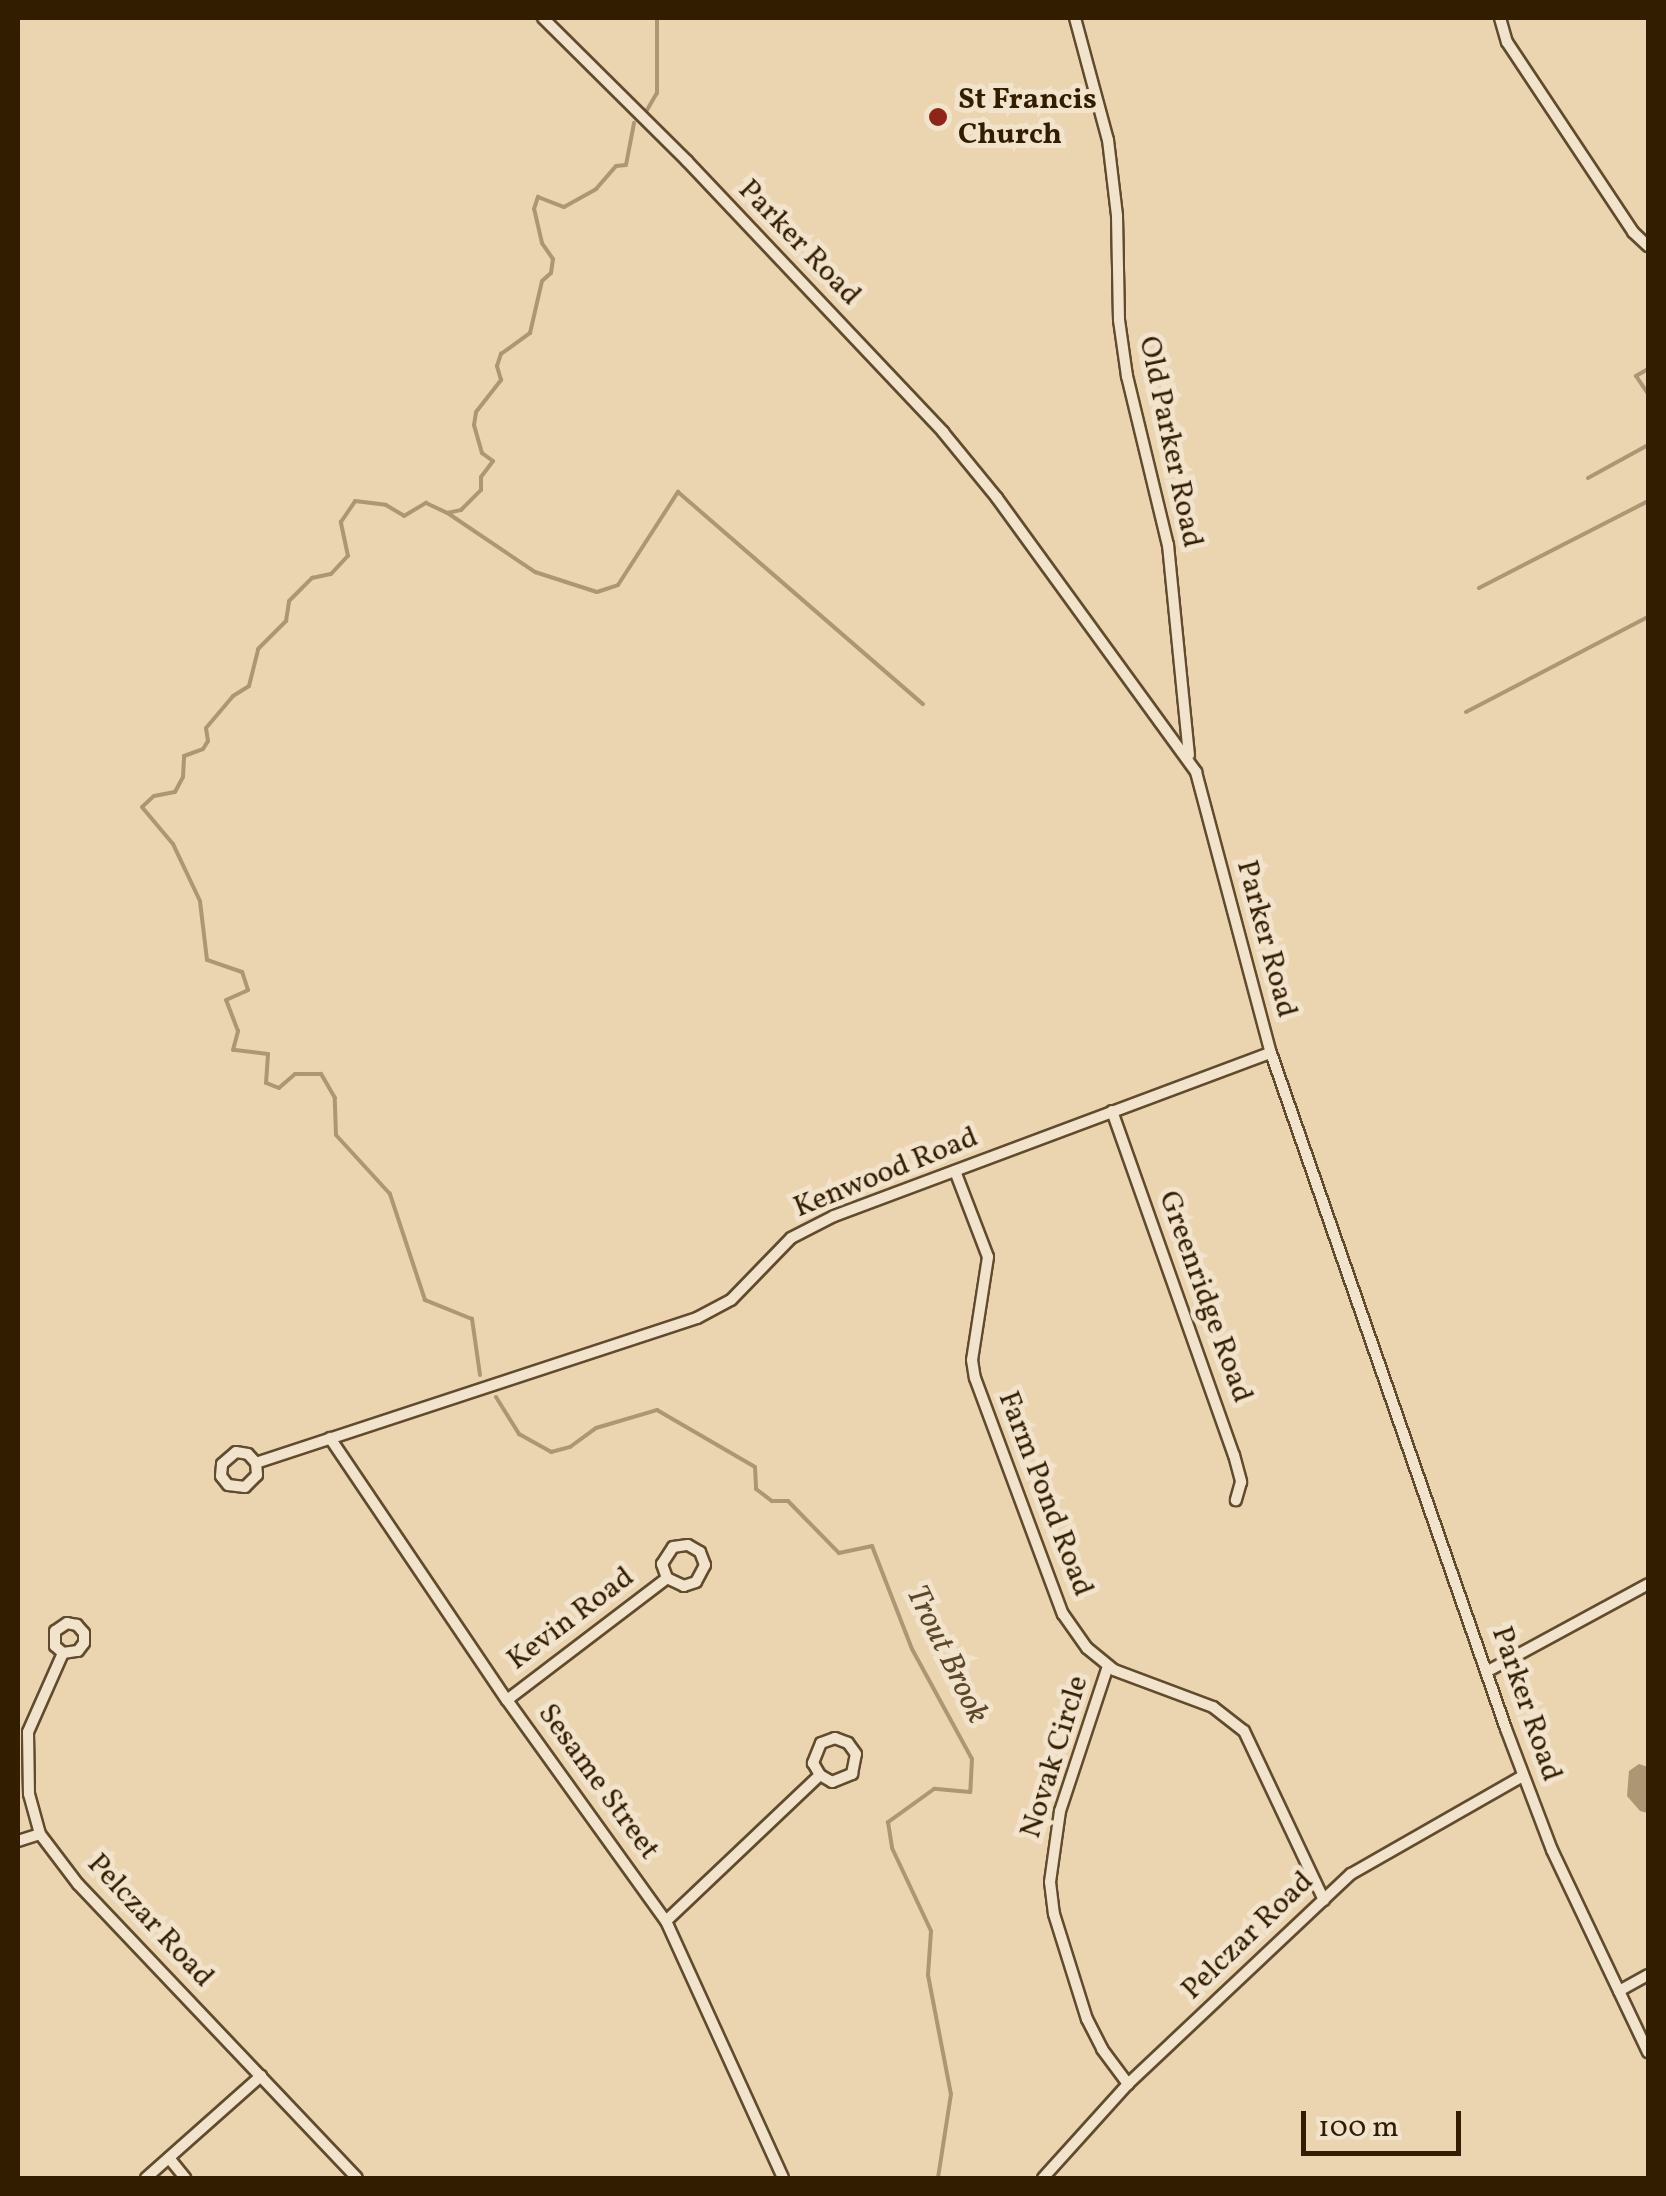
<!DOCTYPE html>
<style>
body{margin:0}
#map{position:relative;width:1666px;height:2196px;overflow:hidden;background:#ebd4b0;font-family:Vollkorn,serif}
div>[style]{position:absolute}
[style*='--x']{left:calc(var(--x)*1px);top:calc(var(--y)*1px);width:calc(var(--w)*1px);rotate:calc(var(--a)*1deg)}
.water>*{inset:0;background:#ac9674}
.stream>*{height:4px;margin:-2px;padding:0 2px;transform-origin:2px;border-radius:2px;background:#ac9674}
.roads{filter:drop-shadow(2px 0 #614b2d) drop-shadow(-2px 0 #614b2d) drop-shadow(0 2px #614b2d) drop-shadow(0 -2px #614b2d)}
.street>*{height:10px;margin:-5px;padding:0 5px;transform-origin:5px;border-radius:5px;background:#f2e3cc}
.dots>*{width:28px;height:28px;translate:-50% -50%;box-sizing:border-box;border:5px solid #f2e3cc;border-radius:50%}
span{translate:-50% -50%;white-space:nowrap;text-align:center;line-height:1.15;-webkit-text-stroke:10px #f2e3cc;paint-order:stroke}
.poi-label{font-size:30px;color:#331d01;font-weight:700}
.left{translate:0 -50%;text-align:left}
.street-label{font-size:30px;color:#331d01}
.water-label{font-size:32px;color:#5d4729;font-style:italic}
.frame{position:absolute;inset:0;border:20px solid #331d01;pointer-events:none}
.scale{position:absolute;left:1301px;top:2111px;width:160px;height:45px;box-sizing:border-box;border:5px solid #331d01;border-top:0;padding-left:12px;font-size:30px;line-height:35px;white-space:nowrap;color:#331d01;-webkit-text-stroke:8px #f2e3cc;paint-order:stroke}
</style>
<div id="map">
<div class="water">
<i style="clip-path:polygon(1639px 1764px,1648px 1767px,1648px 1813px,1640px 1811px,1627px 1796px,1629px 1771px)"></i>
</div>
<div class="stream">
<i style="--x:647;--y:110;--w:20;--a:-60"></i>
<i style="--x:657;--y:93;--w:75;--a:-90"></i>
<i style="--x:1648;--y:369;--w:14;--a:150"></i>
<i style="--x:1636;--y:376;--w:22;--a:56"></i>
<i style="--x:1588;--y:478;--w:68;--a:-28.8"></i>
<i style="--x:449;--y:514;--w:104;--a:34"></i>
<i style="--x:535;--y:572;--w:65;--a:17.9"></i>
<i style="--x:597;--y:592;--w:22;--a:-18"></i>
<i style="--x:618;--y:585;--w:111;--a:-57.2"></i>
<i style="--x:678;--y:492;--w:324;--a:40.9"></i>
<i style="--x:1479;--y:588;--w:190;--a:-27.2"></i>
<i style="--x:1466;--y:712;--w:205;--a:-27.6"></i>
<i style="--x:480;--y:1375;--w:57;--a:-98.1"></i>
<i style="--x:472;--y:1319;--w:51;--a:-158"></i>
<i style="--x:425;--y:1300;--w:112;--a:-108.3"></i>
<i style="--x:390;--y:1194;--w:80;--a:-132.5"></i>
<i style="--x:336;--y:1135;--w:37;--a:-92"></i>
<i style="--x:335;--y:1098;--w:28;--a:-120"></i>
<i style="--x:321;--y:1074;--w:26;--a:180"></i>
<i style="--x:295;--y:1074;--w:21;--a:139"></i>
<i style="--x:279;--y:1088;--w:14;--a:-159"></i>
<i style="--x:266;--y:1083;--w:29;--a:-86"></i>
<i style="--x:268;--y:1054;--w:35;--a:-173"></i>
<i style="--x:233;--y:1050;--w:20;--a:-75"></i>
<i style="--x:238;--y:1031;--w:33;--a:-111"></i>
<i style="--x:226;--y:1000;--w:24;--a:-24"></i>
<i style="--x:248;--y:990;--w:19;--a:-108"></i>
<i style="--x:242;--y:972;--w:37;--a:-161"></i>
<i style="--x:207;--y:960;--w:59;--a:-96.8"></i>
<i style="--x:200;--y:901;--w:63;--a:-115.3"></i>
<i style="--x:173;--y:844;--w:48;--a:-130"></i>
<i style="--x:142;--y:807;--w:16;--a:-43"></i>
<i style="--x:154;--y:796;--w:21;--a:-11"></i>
<i style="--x:175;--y:792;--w:17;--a:-62"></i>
<i style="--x:183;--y:777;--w:21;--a:-87"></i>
<i style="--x:184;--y:756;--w:20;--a:-20"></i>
<i style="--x:203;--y:749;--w:9;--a:-58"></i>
<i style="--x:208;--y:741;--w:13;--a:-99"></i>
<i style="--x:206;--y:728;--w:42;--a:-49.8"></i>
<i style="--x:233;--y:696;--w:19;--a:-32"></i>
<i style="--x:249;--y:686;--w:38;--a:-76"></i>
<i style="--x:258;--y:649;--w:40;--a:-45"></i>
<i style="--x:286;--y:621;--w:20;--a:-81"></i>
<i style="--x:289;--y:601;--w:33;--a:-45"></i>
<i style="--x:312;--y:578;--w:19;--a:-12"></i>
<i style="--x:331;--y:574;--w:25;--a:-47"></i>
<i style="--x:348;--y:556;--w:35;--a:-102"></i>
<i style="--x:341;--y:522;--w:25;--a:-56"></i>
<i style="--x:355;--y:501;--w:31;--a:7"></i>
<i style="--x:386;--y:505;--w:21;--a:31"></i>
<i style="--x:404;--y:516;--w:26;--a:-31"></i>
<i style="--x:426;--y:503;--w:23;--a:25"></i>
<i style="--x:447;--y:513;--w:14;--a:-12"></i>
<i style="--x:461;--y:510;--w:28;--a:-45"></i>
<i style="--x:481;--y:490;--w:13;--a:-90"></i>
<i style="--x:481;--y:477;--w:20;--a:-53"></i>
<i style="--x:493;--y:461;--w:14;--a:-144"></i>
<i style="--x:482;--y:453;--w:29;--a:-106"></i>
<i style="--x:474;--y:425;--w:13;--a:-81"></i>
<i style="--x:476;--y:412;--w:41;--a:-52"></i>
<i style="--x:501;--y:380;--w:15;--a:-106"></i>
<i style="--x:497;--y:366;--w:13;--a:-72"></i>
<i style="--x:501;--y:354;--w:36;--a:-36"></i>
<i style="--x:530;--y:333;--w:53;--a:-77"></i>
<i style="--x:542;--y:281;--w:12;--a:-42"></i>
<i style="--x:551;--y:273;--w:14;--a:-82"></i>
<i style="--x:553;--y:259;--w:19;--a:-125"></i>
<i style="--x:542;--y:243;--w:35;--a:-103"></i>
<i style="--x:534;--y:209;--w:13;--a:-72"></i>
<i style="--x:538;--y:197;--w:28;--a:21"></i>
<i style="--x:564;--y:207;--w:37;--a:-29"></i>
<i style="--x:596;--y:189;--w:30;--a:-49"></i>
<i style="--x:616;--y:166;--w:10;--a:-6"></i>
<i style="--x:626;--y:165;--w:43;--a:-79.2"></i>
<i style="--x:496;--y:1397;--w:44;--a:58.1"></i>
<i style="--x:519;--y:1434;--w:37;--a:29"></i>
<i style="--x:551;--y:1452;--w:20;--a:-15"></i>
<i style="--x:570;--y:1447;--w:32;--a:-36"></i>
<i style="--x:596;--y:1428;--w:64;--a:-16.4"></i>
<i style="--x:657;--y:1410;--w:113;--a:30.2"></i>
<i style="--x:755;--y:1467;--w:22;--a:87"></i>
<i style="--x:756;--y:1489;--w:20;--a:37"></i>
<i style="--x:772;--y:1501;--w:16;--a:0"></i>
<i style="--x:788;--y:1501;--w:73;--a:45.6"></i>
<i style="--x:839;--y:1553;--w:34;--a:-12"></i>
<i style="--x:872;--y:1546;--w:110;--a:68.8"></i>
<i style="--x:912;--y:1649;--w:125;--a:61.4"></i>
<i style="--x:972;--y:1759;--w:33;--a:93"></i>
<i style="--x:970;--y:1792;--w:36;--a:-175"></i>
<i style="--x:934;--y:1789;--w:57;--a:144.3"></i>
<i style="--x:888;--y:1822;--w:26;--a:81"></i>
<i style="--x:892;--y:1848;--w:92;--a:64.8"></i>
<i style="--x:931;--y:1931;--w:44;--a:93.9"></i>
<i style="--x:928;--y:1975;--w:121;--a:79.1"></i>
<i style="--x:951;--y:2094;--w:85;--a:98.8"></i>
</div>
<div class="roads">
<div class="street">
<i style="--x:543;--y:18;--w:203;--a:44.8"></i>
<i style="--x:687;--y:161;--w:373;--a:46.6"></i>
<i style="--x:943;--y:432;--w:85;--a:50.7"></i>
<i style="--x:997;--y:498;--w:339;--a:54"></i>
<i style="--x:1196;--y:772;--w:291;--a:75.1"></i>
<i style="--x:1271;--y:1053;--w:716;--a:70.83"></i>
<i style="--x:1506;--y:1729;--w:129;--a:69.2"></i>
<i style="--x:1552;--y:1850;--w:224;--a:64.6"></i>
<i style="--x:1075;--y:18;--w:126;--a:74.9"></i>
<i style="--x:1108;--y:140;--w:77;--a:83.2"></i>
<i style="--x:1117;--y:216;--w:104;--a:88.9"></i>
<i style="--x:1119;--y:320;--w:57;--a:81.9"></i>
<i style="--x:1127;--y:376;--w:174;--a:76.4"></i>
<i style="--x:1168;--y:545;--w:211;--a:84.3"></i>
<i style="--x:1500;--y:18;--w:25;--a:74"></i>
<i style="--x:1507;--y:42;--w:228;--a:56.4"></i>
<i style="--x:1633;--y:232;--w:21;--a:43"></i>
<i style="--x:1112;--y:1111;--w:365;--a:70.5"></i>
<i style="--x:1234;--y:1455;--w:28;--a:75"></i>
<i style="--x:1241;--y:1482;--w:19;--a:106"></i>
<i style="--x:955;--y:1171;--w:92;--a:69"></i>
<i style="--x:988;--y:1257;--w:104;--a:98.8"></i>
<i style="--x:972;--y:1360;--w:18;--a:81"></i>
<i style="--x:975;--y:1378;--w:252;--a:69.6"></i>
<i style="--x:1063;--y:1614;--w:42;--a:54.8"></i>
<i style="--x:1087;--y:1648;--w:35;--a:39"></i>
<i style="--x:1114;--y:1670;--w:106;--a:20.5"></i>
<i style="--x:1213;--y:1707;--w:39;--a:38"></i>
<i style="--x:1244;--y:1731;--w:187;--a:64.7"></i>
<i style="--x:330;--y:1438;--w:316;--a:56"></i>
<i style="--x:507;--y:1700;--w:272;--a:54.3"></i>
<i style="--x:666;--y:1921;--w:282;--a:65.5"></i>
<i style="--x:256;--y:1463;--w:12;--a:85"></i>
<i style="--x:257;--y:1475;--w:17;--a:135"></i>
<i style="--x:245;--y:1487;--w:17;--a:-173"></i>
<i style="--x:228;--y:1485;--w:11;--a:-128"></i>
<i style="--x:221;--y:1476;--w:12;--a:-85"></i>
<i style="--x:222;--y:1464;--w:18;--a:-41"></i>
<i style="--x:236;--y:1452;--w:12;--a:9"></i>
<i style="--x:248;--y:1454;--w:12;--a:48"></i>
<i style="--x:256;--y:1463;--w:464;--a:-18.2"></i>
<i style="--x:697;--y:1318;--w:38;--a:-28"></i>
<i style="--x:731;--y:1300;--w:86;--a:-45.9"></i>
<i style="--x:791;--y:1238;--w:48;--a:-27.1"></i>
<i style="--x:834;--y:1216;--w:466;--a:-20.5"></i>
<i style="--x:63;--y:1653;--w:15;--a:-8"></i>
<i style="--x:78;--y:1651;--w:10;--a:-53"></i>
<i style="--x:84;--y:1643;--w:10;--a:-90"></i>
<i style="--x:84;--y:1633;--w:11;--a:-131"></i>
<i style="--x:77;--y:1625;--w:10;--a:-169"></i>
<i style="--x:67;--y:1623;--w:14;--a:146"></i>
<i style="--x:55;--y:1631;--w:15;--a:90"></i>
<i style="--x:55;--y:1646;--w:11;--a:41"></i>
<i style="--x:63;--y:1653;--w:86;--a:113.9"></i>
<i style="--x:28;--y:1732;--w:62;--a:89.1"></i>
<i style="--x:29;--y:1794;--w:41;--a:74.6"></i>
<i style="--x:40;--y:1834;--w:63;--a:52.8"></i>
<i style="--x:78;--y:1884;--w:405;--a:46.5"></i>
<i style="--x:1108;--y:1666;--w:153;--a:108.3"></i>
<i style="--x:1060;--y:1811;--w:72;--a:98"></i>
<i style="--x:1050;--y:1882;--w:32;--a:83"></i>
<i style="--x:1054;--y:1914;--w:110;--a:72.6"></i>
<i style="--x:1087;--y:2019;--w:34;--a:63"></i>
<i style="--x:1102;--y:2049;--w:44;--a:53.4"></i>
<i style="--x:1488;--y:1671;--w:182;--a:-28.5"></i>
<i style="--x:507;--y:1700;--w:201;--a:-37.3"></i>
<i style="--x:667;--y:1578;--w:15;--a:-110"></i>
<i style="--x:662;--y:1564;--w:20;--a:-57"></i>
<i style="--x:673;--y:1547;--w:15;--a:-8"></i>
<i style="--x:688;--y:1545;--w:14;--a:30"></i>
<i style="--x:700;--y:1552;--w:14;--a:69"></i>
<i style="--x:705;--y:1565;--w:19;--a:118"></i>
<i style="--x:696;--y:1582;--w:13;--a:162"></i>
<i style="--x:684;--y:1586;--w:19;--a:-155"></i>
<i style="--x:18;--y:1841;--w:23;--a:-18"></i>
<i style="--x:666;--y:1921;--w:212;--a:-43.5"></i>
<i style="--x:820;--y:1775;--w:14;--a:30"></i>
<i style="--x:832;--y:1782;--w:22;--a:-22"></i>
<i style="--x:852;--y:1774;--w:20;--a:-79"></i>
<i style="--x:856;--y:1754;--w:14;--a:-126"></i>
<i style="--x:848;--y:1743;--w:14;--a:-159"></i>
<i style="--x:835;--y:1738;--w:15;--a:160"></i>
<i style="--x:821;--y:1743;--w:22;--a:112"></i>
<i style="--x:813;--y:1763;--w:14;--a:60"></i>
<i style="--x:1619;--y:1991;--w:33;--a:-29"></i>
<i style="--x:169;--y:2158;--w:26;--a:51"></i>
<i style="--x:146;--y:2178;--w:154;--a:-41.6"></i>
<i style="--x:1043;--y:2178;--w:127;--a:-47.9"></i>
<i style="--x:1128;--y:2084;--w:306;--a:-43.3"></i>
<i style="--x:1351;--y:1874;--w:198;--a:-29.7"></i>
</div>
</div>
<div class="dots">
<i style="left:938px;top:117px;background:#8f2418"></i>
</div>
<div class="poi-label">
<span class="left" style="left:958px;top:117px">St Francis<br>Church</span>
</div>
<div class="street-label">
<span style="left:799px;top:243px;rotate:46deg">Parker Road</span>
<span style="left:1170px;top:442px;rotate:78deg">Old Parker Road</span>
<span style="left:1266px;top:939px;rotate:75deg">Parker Road</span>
<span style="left:886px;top:1173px;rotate:-22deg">Kenwood Road</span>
<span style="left:1205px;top:1297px;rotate:70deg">Greenridge Road</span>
<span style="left:1045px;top:1494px;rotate:69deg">Farm Pond Road</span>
<span style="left:571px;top:1619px;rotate:-37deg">Kevin Road</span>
<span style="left:1526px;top:1704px;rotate:71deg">Parker Road</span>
<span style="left:1055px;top:1757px;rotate:-73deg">Novak Circle</span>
<span style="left:598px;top:1782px;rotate:54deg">Sesame Street</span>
<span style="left:150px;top:1921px;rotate:47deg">Pelczar Road</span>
<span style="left:1248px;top:1936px;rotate:-44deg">Pelczar Road</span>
</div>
<div class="water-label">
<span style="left:946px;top:1655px;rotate:64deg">Trout Brook</span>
</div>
<div class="frame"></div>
<div class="scale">100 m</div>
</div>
